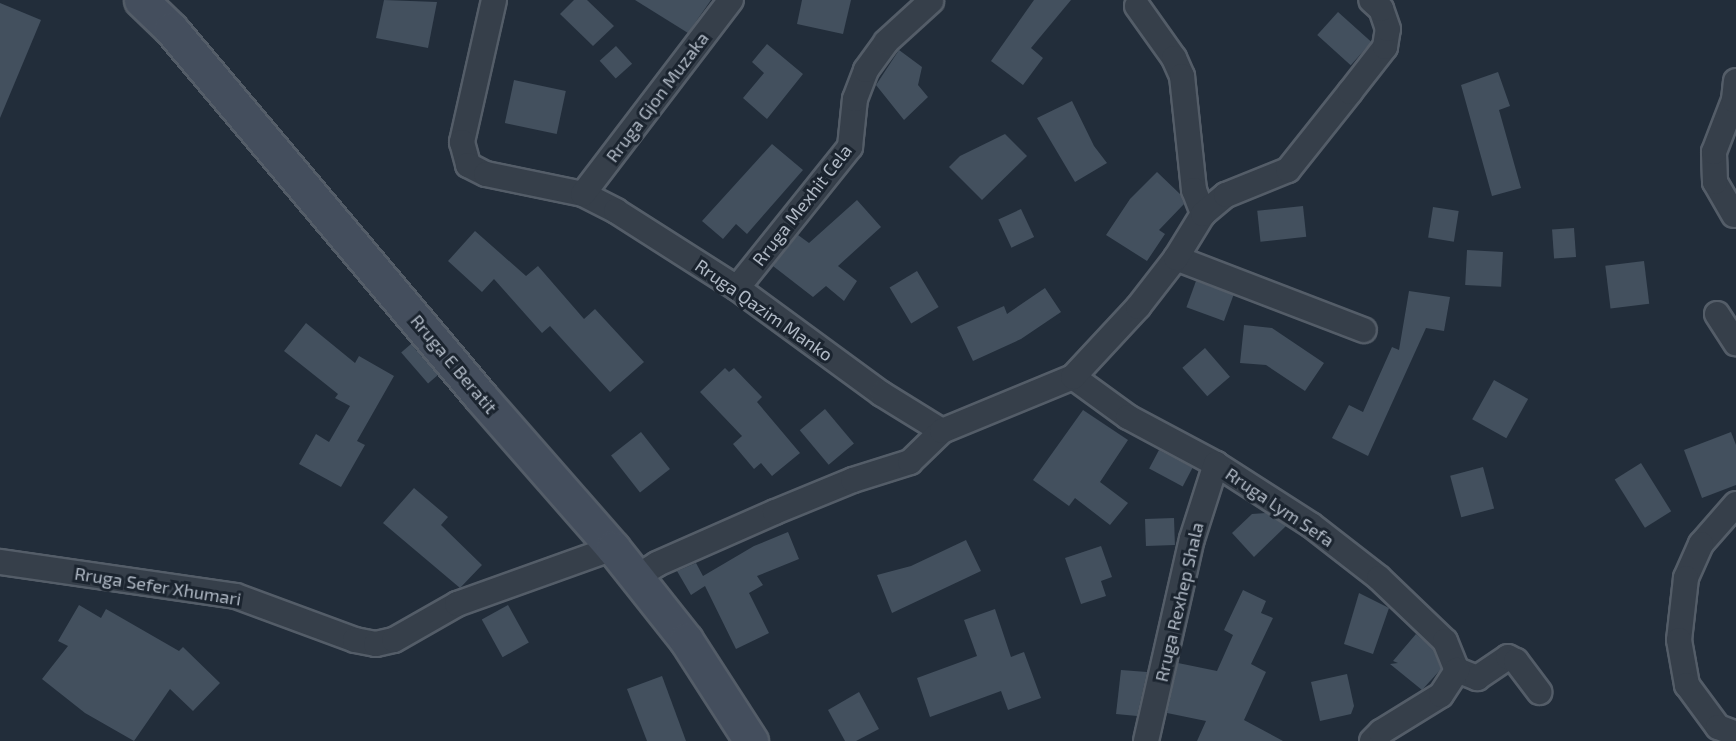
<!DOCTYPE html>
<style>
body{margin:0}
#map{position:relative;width:1736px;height:741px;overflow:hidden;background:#222d3a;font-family:"Exo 2",sans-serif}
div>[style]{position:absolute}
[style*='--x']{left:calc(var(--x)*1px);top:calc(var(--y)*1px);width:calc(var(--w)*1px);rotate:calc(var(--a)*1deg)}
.building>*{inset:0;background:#43505e;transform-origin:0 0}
.roads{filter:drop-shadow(2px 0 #545d68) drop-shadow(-2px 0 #545d68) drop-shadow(0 2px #545d68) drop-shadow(0 -2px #545d68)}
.minor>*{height:24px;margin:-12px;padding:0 12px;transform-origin:12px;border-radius:12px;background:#363f4a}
.secondary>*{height:33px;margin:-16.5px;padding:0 16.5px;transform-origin:16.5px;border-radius:16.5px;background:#444e5d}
span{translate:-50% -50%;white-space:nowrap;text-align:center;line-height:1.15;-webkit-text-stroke:6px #1b242f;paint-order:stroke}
.street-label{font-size:18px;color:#b1bac6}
</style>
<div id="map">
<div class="building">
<i style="clip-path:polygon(384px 0,437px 2px,428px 48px,376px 38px)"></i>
<i style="clip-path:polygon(574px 0,587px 0,614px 26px,593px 46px,560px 14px)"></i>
<i style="clip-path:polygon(635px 0,711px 0,688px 33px)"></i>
<i style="clip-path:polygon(802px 0,851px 0,843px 34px,797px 24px)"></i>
<i style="clip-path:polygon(1034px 0,1071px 0,1031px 48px,1043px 58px,1023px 85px,991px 61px)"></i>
<i style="clip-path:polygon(0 3px,41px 20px,0 118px)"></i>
<i style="left:1338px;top:12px;width:45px;height:31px;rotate:42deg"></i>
<i style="clip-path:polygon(767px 44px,803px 74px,767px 119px,743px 98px,764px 73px,752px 62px)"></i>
<i style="left:616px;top:46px;width:24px;height:22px;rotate:48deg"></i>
<i style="clip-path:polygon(899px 50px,922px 67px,918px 85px,928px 97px,904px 120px,876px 85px)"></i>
<i style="clip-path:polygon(1498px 72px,1510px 106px,1499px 110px,1521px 188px,1492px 196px,1461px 85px)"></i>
<i style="left:514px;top:80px;width:53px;height:44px;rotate:12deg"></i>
<i style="clip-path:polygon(1072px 101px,1094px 146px,1107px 163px,1075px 182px,1037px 118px)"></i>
<i style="clip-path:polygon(1005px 134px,1027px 156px,982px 200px,949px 167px,960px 156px)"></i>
<i style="clip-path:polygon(772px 144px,803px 170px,747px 234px,736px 224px,723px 239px,702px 221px)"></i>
<i style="clip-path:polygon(1157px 172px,1180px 194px,1184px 204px,1159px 230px,1165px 234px,1147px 261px,1106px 235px,1130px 199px)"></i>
<i style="clip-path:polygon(857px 200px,881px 227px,838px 266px,857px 281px,844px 301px,826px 286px,813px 297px,773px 266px,798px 235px,809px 243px)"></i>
<i style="left:1303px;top:206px;width:31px;height:46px;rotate:84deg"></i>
<i style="left:1433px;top:207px;width:26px;height:31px;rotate:9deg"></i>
<i style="left:1021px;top:209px;width:31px;height:25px;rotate:65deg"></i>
<i style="left:1574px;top:228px;width:29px;height:22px;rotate:86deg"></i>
<i style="clip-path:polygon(475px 231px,526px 276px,538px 266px,584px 319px,595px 309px,644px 362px,610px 392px,550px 326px,542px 333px,494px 279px,482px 292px,448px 261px)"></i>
<i style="left:1467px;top:250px;width:36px;height:35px;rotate:3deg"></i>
<i style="left:1644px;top:261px;width:43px;height:39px;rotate:83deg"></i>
<i style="left:917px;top:271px;width:42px;height:32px;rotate:59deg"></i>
<i style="left:1196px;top:281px;width:40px;height:28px;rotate:20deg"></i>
<i style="clip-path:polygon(1045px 288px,1061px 312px,1021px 339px,973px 361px,957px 327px,1004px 306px,1007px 314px)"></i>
<i style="clip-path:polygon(1409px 291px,1450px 297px,1444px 331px,1426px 328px,1368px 456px,1332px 438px,1349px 405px,1363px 412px,1392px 347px,1399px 350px)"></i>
<i style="clip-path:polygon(306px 323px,355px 363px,359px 356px,394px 376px,357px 441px,365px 445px,341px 487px,299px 464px,316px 434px,329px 442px,350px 406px,335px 398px,338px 394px,284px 351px)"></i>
<i style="clip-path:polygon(1244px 325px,1272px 328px,1324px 363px,1305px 391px,1266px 365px,1240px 363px)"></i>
<i style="left:411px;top:344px;width:41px;height:13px;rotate:49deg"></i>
<i style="left:1205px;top:348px;width:38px;height:30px;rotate:49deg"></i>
<i style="clip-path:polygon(725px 368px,729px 372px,734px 368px,762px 397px,757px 402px,800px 453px,772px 476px,761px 463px,754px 469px,733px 444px,742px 436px,700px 392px)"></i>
<i style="left:1494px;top:380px;width:39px;height:45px;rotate:29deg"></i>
<i style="left:825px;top:409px;width:45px;height:33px;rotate:50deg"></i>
<i style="clip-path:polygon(1083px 410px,1128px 440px,1100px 482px,1128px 503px,1110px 525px,1075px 498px,1069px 506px,1033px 480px)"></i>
<i style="left:641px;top:432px;width:47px;height:38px;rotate:52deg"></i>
<i style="clip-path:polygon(1731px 432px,1736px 445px,1736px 485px,1702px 498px,1684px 450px)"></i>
<i style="left:1159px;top:450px;width:38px;height:21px;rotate:28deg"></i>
<i style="left:1641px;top:463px;width:57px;height:31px;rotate:58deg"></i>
<i style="left:1483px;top:467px;width:43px;height:34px;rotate:75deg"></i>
<i style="clip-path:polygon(414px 488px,448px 517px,441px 525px,482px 565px,460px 588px,383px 523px)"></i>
<i style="clip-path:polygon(1266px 513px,1286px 526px,1254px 557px,1232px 533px,1252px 514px)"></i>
<i style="left:1174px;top:518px;width:27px;height:29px;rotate:88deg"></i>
<i style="clip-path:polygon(788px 532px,799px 559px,757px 576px,763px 585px,749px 593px,769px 633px,736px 649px,705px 586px,691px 595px,677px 571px,696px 563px,703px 576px,754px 546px)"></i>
<i style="clip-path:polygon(966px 540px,981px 571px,892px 613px,877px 575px,911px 566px)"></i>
<i style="clip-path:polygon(1101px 546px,1112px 577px,1101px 581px,1106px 596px,1081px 604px,1065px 558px)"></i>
<i style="clip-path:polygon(1243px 590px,1266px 601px,1261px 613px,1273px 618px,1251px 664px,1266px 672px,1244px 720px,1283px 741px,1197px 741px,1206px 721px,1167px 713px,1178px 663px,1217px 671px,1233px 635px,1224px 630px)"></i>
<i style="clip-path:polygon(1359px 593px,1389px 608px,1373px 654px,1344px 644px)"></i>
<i style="clip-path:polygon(79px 605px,101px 618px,106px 609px,179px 651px,183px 647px,220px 683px,193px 711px,170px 689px,134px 741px,85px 713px,42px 679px,68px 646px,58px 641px)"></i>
<i style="left:508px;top:605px;width:43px;height:30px;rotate:61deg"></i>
<i style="clip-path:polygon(995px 609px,1011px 657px,1024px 652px,1041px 698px,1008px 710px,1001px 691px,930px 717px,917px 678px,977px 656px,964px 620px)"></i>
<i style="clip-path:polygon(1416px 634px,1433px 649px,1441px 669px,1422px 690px,1390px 664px,1398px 663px,1393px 661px)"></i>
<i style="clip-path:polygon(1121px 670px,1147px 672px,1137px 716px,1116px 714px)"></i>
<i style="clip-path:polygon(1347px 674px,1354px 706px,1351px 714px,1320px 721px,1311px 682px)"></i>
<i style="clip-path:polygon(662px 676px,686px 741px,647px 741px,627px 689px)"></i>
<i style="clip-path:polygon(859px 692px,879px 729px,856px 741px,845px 741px,828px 710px)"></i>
</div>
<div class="roads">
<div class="minor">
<i style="--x:494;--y:0;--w:146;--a:102.7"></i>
<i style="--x:462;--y:142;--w:24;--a:75"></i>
<i style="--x:468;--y:165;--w:20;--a:27"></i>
<i style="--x:486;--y:174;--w:99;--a:11.7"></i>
<i style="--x:583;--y:194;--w:37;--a:27"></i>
<i style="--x:616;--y:211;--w:143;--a:32.5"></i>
<i style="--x:737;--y:288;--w:180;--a:36.2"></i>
<i style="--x:882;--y:394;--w:70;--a:31.7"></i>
<i style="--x:1137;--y:6;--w:64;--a:54.6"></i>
<i style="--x:1174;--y:58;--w:20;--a:66"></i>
<i style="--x:1182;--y:76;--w:115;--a:84"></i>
<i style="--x:1194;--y:190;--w:26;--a:69"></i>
<i style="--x:583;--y:194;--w:244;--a:-52.7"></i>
<i style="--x:1734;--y:215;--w:38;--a:-120"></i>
<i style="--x:1715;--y:182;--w:30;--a:-92"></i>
<i style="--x:1714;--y:152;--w:56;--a:-69"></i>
<i style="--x:1734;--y:100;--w:19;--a:-84"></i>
<i style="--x:1176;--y:258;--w:201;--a:21"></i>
<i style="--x:737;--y:288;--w:181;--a:-51.3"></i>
<i style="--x:850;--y:147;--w:48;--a:-84.1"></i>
<i style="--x:855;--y:99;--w:31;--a:-69"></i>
<i style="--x:866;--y:70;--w:34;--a:-54"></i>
<i style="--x:886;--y:42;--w:61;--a:-42.3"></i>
<i style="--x:1717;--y:314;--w:35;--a:57"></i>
<i style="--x:1073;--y:377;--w:68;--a:36"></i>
<i style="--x:1128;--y:417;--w:100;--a:28.1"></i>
<i style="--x:1216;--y:464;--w:113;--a:32.7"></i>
<i style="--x:1311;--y:525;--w:86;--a:37.9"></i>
<i style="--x:1379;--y:578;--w:91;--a:43.7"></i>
<i style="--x:1445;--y:641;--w:31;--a:68"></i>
<i style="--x:1736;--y:504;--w:53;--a:131.2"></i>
<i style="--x:1701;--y:544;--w:37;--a:114"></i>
<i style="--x:1686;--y:578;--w:62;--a:96.4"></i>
<i style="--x:1679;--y:640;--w:46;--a:79.9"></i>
<i style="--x:1687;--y:685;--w:52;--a:53.6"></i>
<i style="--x:1718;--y:727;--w:19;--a:21"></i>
<i style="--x:0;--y:562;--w:238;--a:8.2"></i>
<i style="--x:236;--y:596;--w:127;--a:20.3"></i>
<i style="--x:355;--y:640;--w:21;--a:11"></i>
<i style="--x:376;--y:644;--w:18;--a:-13"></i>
<i style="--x:394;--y:640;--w:73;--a:-29.7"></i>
<i style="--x:457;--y:604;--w:166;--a:-19.7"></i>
<i style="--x:635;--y:578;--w:26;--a:-32"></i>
<i style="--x:657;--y:564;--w:129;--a:-23.8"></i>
<i style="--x:775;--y:512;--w:84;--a:-22.3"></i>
<i style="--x:853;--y:480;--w:60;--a:-17.5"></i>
<i style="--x:910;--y:462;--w:45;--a:-44.1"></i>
<i style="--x:942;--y:431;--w:142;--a:-22.4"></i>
<i style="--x:1073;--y:377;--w:96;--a:-47.1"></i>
<i style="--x:1138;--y:307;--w:62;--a:-52.2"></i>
<i style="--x:1176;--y:258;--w:52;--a:-58.5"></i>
<i style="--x:1203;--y:214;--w:30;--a:-40"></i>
<i style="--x:1226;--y:195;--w:67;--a:-22"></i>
<i style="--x:1288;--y:170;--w:100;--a:-51.5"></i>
<i style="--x:1350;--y:92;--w:57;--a:-52.1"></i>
<i style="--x:1385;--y:47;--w:18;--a:-81"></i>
<i style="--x:1388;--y:29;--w:21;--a:-109"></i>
<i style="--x:1381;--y:9;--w:13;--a:-138"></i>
<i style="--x:1457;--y:670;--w:22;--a:22"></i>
<i style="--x:1477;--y:678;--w:37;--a:-34"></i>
<i style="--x:1508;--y:657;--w:9;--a:27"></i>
<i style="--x:1516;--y:661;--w:39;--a:53"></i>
<i style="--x:1146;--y:741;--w:207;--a:-77.2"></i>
<i style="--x:1192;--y:539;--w:79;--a:-72.3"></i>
<i style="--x:1372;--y:741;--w:13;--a:-45"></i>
<i style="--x:1381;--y:732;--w:70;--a:-31.7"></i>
<i style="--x:1441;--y:695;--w:30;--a:-57"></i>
</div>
<div class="secondary">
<i style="--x:141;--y:0;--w:42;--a:44"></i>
<i style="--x:171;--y:29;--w:480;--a:49.9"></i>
<i style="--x:480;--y:396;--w:202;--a:48.8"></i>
<i style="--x:613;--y:548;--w:117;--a:51.6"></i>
<i style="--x:686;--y:640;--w:120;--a:57.2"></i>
</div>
</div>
<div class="street-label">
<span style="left:657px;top:97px;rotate:-53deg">Rruga Gjon Muzaka</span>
<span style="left:802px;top:205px;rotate:-52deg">Rruga Mexhit Cela</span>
<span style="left:764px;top:310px;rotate:35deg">Rruga Qazim Manko</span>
<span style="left:454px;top:364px;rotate:50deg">Rruga E Beratit</span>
<span style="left:1280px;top:507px;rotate:34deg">Rruga Lym Sefa</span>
<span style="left:158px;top:586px;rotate:9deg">Rruga Sefer Xhumari</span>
<span style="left:1179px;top:602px;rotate:-77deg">Rruga Rexhep Shala</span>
</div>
</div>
